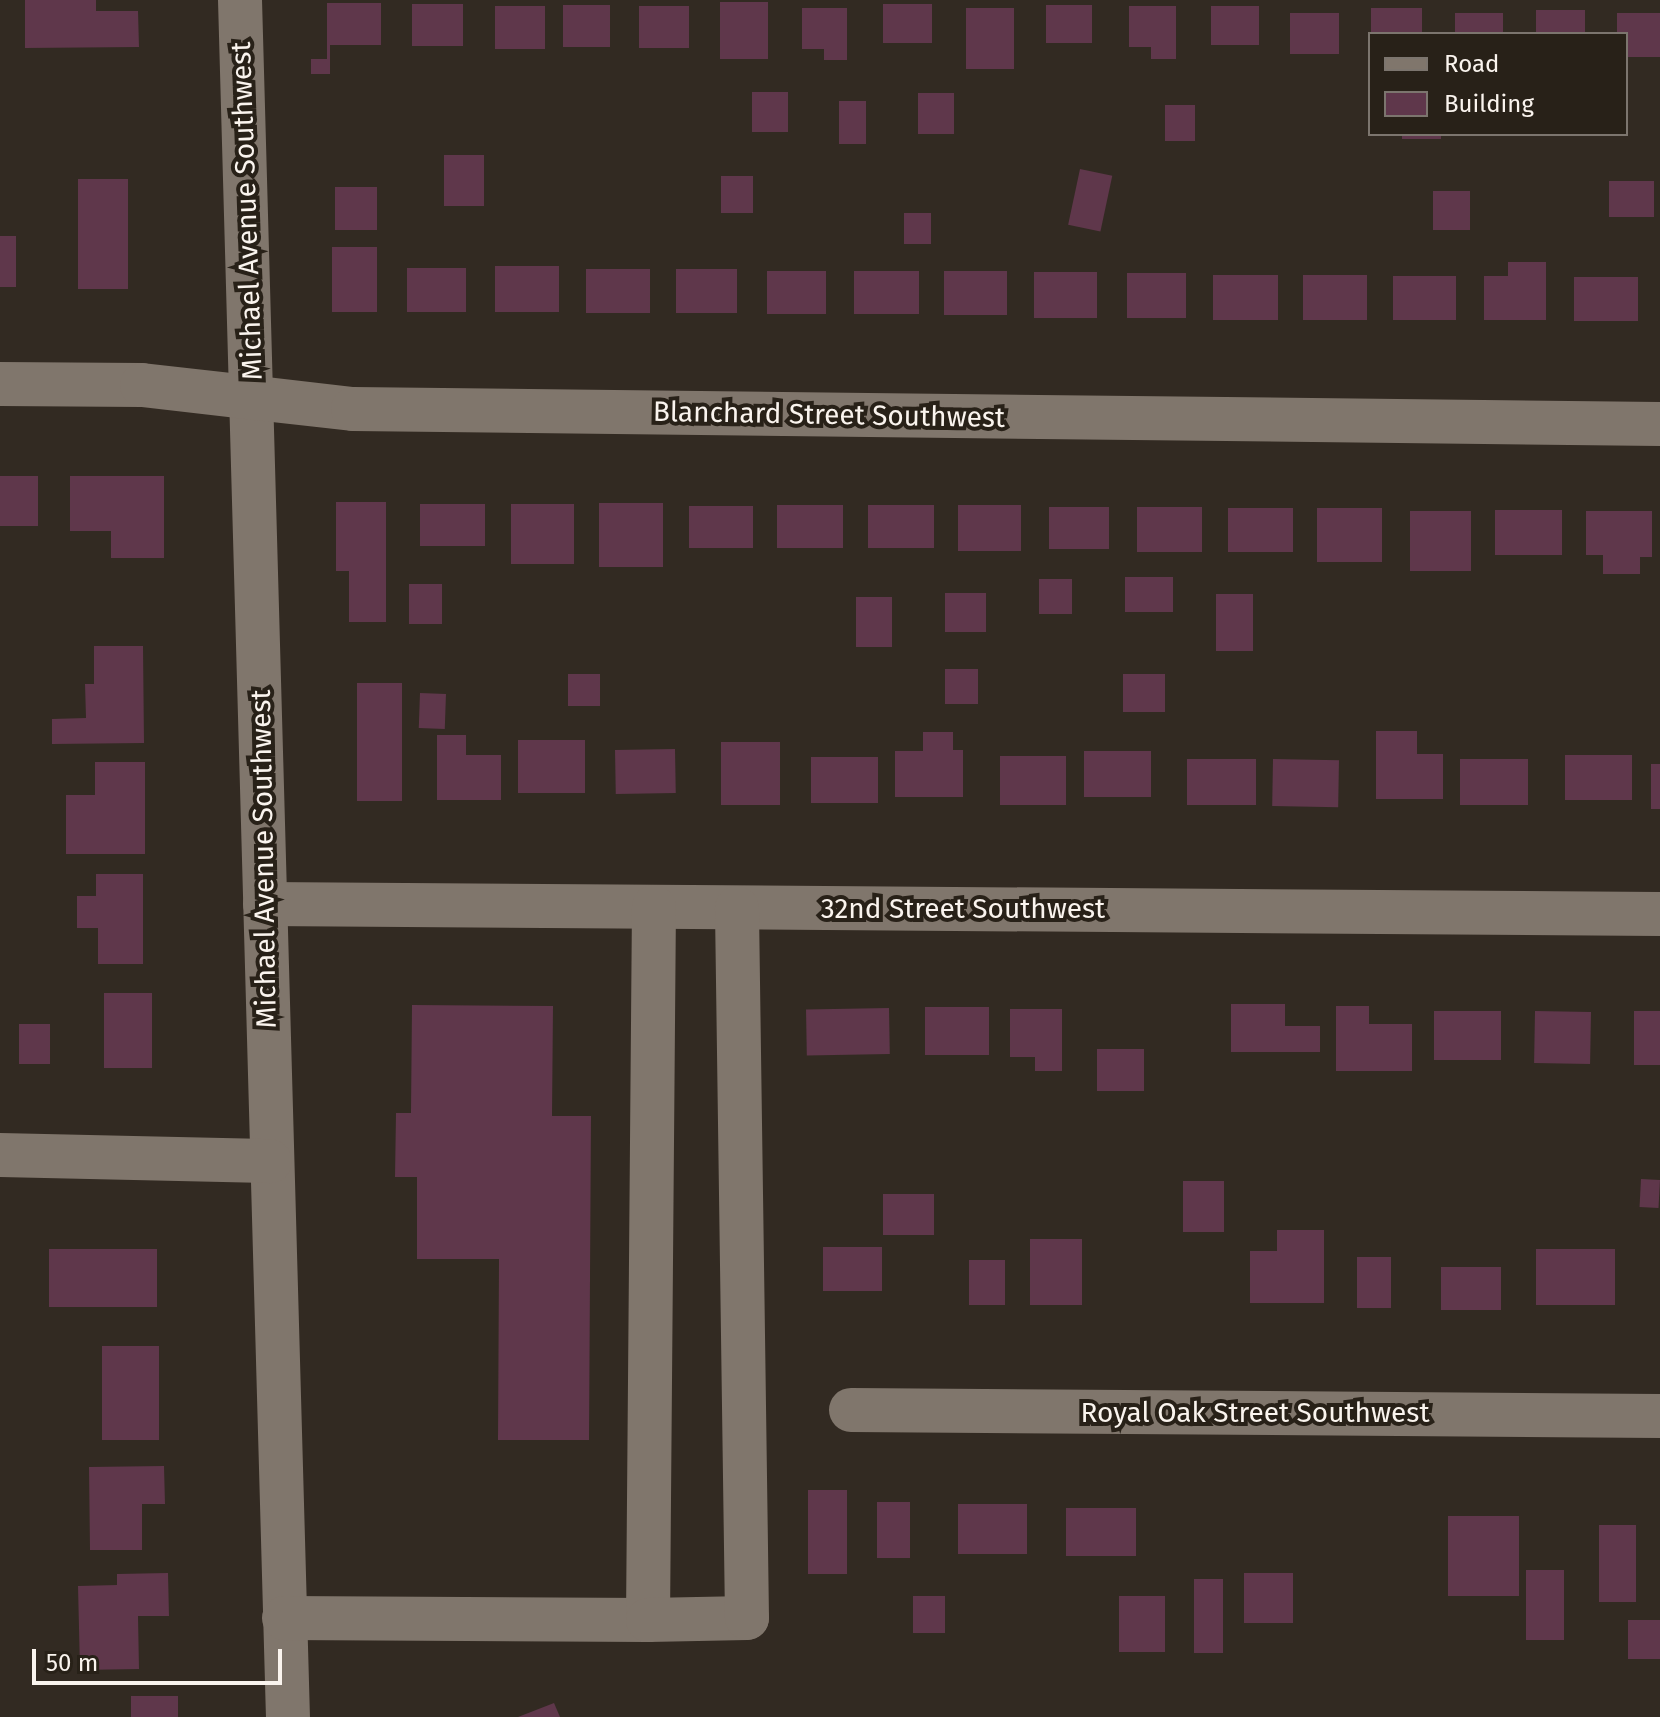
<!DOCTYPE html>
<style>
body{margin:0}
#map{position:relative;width:1660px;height:1717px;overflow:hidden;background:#322a22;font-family:"Fira Sans",sans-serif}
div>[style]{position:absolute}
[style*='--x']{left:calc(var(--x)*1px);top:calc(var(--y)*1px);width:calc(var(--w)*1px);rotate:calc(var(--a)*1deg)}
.building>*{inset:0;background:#5f374b;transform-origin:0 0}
.minor>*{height:44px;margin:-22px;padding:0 22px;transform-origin:22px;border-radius:22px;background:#80766c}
span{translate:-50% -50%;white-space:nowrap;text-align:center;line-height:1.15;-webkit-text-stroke:8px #282118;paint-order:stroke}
.street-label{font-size:28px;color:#faf4ee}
.legend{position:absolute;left:1368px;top:32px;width:260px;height:104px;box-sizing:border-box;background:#282118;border:2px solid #7c756e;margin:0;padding:10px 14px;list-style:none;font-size:24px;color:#faf4ee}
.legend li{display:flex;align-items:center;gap:16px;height:40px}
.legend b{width:40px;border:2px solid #7c756e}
.scale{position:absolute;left:32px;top:1649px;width:250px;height:36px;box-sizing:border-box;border:4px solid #faf4ee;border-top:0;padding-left:10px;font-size:24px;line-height:28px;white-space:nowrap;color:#faf4ee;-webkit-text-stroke:6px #282118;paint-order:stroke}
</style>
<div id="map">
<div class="building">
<i style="clip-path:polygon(25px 0,96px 0,96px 11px,138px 11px,139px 47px,25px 48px)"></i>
<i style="left:720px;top:2px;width:48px;height:57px"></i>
<i style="clip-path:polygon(327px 3px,381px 3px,381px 45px,330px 45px,330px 74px,311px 74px,311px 59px,327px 59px)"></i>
<i style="left:412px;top:4px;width:51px;height:42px"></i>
<i style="left:883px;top:4px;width:49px;height:39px"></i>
<i style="left:563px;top:5px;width:47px;height:42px"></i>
<i style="left:1046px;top:5px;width:46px;height:38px"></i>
<i style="left:495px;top:6px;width:50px;height:43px"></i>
<i style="left:639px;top:6px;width:50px;height:42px"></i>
<i style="clip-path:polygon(1129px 6px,1176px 6px,1176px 59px,1151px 59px,1151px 47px,1129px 47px)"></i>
<i style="left:1211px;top:6px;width:48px;height:39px"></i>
<i style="clip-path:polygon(802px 8px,847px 8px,847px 60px,824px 60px,824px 49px,802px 49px)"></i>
<i style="left:966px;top:8px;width:48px;height:61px"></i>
<i style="left:1371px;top:8px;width:51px;height:26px"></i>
<i style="left:1536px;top:10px;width:49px;height:24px"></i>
<i style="left:1290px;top:13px;width:49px;height:41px"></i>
<i style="left:1455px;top:13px;width:48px;height:21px"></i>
<i style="clip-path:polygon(1617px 13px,1660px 13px,1660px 57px,1626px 57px,1626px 34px,1617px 34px)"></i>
<i style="left:752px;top:92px;width:36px;height:40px"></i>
<i style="left:918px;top:93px;width:36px;height:41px"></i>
<i style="left:839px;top:101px;width:27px;height:43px"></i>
<i style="left:1165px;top:105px;width:30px;height:36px"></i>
<i style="left:1402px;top:134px;width:39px;height:5px"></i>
<i style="left:444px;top:155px;width:40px;height:51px"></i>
<i style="left:1080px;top:169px;width:33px;height:57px;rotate:12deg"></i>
<i style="left:721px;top:176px;width:32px;height:37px"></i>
<i style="left:78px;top:179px;width:50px;height:110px"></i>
<i style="left:1609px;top:181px;width:45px;height:36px"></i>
<i style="left:335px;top:187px;width:42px;height:43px"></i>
<i style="left:1433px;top:191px;width:37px;height:39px"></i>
<i style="left:904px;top:213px;width:27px;height:31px"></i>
<i style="left:0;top:236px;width:16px;height:51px"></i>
<i style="left:332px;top:247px;width:45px;height:65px"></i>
<i style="clip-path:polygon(1508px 262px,1546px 262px,1546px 320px,1484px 320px,1484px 276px,1508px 276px)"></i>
<i style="left:495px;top:266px;width:64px;height:46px"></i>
<i style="left:407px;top:268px;width:59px;height:44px"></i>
<i style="left:586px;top:269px;width:64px;height:44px"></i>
<i style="left:676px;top:269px;width:61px;height:44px"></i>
<i style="left:767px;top:271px;width:59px;height:43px"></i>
<i style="left:854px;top:271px;width:65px;height:43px"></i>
<i style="left:944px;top:271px;width:63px;height:44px"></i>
<i style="left:1034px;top:272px;width:63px;height:46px"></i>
<i style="left:1127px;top:273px;width:59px;height:45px"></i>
<i style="left:1213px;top:275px;width:65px;height:45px"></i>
<i style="left:1303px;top:275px;width:64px;height:45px"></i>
<i style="left:1393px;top:276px;width:63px;height:44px"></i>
<i style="left:1574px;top:277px;width:64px;height:44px"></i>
<i style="left:0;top:476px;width:38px;height:50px"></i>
<i style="clip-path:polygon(70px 476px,164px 476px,164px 558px,111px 558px,111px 531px,70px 531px)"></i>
<i style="clip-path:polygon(336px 502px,386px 502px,386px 622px,349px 622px,349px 571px,336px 571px)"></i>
<i style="left:599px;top:503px;width:64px;height:64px"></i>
<i style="left:420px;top:504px;width:65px;height:42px"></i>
<i style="left:511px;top:504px;width:63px;height:60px"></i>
<i style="left:777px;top:505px;width:66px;height:43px"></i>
<i style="left:868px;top:505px;width:66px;height:43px"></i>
<i style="left:958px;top:505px;width:63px;height:46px"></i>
<i style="left:689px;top:506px;width:64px;height:42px"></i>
<i style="left:1049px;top:507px;width:60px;height:42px"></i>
<i style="left:1137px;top:507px;width:65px;height:45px"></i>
<i style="left:1228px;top:508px;width:65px;height:44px"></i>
<i style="left:1317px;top:508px;width:65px;height:54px"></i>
<i style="left:1495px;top:510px;width:67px;height:45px"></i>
<i style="left:1410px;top:511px;width:61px;height:60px"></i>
<i style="clip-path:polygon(1586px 511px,1652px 511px,1652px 557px,1640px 557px,1640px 574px,1603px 574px,1603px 555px,1586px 555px)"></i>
<i style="left:1125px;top:577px;width:48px;height:35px"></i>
<i style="left:1039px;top:579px;width:33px;height:35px"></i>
<i style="left:409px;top:584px;width:33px;height:40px"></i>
<i style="left:945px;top:593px;width:41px;height:39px"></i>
<i style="left:1216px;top:594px;width:37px;height:57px"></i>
<i style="left:856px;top:597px;width:36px;height:50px"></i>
<i style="clip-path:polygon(94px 646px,143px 646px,144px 743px,52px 744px,52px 719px,86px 718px,85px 684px,94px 684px)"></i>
<i style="left:945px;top:669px;width:33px;height:35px"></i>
<i style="left:568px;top:674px;width:32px;height:32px"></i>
<i style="left:1123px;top:674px;width:42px;height:38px"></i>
<i style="left:357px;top:683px;width:45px;height:118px"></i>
<i style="left:420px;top:693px;width:26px;height:35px;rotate:2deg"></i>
<i style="clip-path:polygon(1376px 731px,1417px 731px,1417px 754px,1443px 754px,1443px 799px,1376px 799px)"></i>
<i style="clip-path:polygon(923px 732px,953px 732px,953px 750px,963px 750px,963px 797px,895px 797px,895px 751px,923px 751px)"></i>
<i style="clip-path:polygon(437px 735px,466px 735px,466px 755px,501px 755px,501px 800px,437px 800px)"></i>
<i style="left:518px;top:740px;width:67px;height:53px"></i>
<i style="left:721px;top:742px;width:59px;height:63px"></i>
<i style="left:675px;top:749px;width:44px;height:60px;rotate:89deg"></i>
<i style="left:1084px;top:751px;width:67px;height:46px"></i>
<i style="left:1565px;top:755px;width:67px;height:45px"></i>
<i style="left:1000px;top:756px;width:66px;height:49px"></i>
<i style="left:811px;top:757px;width:67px;height:46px"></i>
<i style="left:1187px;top:759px;width:69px;height:46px"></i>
<i style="left:1273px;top:759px;width:66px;height:47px;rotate:1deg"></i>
<i style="left:1460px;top:759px;width:68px;height:46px"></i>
<i style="clip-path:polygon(95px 762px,145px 762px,145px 854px,66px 854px,66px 795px,95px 795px)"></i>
<i style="left:1651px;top:764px;width:9px;height:45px"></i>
<i style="clip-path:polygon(96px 874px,143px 874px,143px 964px,98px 964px,98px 928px,77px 928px,77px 896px,96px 896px)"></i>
<i style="left:104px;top:993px;width:48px;height:75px"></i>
<i style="clip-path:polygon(1231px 1004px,1285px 1004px,1285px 1026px,1320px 1026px,1320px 1052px,1231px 1052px)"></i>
<i style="clip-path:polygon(412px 1005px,553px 1006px,552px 1116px,591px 1116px,589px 1440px,498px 1440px,499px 1259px,417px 1259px,417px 1177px,395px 1177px,396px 1113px,411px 1113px)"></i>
<i style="clip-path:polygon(1336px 1006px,1369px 1006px,1369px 1024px,1412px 1024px,1412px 1071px,1336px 1071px)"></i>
<i style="left:925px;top:1007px;width:64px;height:48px"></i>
<i style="left:889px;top:1008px;width:46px;height:83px;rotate:89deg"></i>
<i style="clip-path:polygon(1010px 1009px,1062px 1009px,1062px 1071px,1035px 1071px,1035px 1057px,1010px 1057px)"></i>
<i style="left:1434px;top:1011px;width:67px;height:49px"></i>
<i style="left:1535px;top:1011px;width:56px;height:52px;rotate:1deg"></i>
<i style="left:1634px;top:1011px;width:26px;height:54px"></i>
<i style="left:19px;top:1024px;width:31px;height:40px"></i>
<i style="left:1097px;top:1049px;width:47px;height:42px"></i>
<i style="left:1641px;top:1179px;width:19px;height:28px;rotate:3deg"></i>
<i style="left:1183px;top:1181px;width:41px;height:51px"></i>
<i style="left:883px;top:1194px;width:51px;height:41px"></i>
<i style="clip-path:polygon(1277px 1230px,1324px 1230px,1324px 1303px,1250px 1303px,1250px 1251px,1277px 1251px)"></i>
<i style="left:1030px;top:1239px;width:52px;height:66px"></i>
<i style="left:823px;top:1247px;width:59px;height:44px"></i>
<i style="left:49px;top:1249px;width:108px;height:58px"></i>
<i style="left:1536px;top:1249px;width:79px;height:56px"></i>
<i style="left:1357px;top:1257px;width:34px;height:51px"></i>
<i style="left:969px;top:1260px;width:36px;height:45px"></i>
<i style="left:1441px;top:1267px;width:60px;height:43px"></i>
<i style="left:102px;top:1346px;width:57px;height:94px"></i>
<i style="clip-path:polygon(164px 1466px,165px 1504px,142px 1504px,142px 1550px,90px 1550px,89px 1467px)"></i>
<i style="left:808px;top:1490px;width:39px;height:84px"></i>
<i style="left:877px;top:1502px;width:33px;height:56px"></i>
<i style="left:958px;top:1504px;width:69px;height:50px"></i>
<i style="left:1066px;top:1508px;width:70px;height:48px"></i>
<i style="left:1448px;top:1516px;width:71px;height:80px"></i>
<i style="left:1599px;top:1525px;width:37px;height:77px"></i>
<i style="left:1526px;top:1570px;width:38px;height:70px"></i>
<i style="clip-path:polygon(168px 1573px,169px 1616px,138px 1616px,139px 1669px,80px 1670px,78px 1586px,117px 1585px,117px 1574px)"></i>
<i style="left:1244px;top:1573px;width:49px;height:50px"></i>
<i style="left:1194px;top:1579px;width:29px;height:74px"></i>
<i style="left:913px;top:1596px;width:32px;height:37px"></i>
<i style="left:1119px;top:1596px;width:46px;height:56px"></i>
<i style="left:1628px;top:1620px;width:32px;height:39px"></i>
<i style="left:178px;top:1696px;width:21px;height:47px;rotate:90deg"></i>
<i style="clip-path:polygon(554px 1703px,560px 1717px,518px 1717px)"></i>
</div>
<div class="minor">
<i style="--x:240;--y:0;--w:1718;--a:88.4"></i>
<i style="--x:0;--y:384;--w:142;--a:0.4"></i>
<i style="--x:142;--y:385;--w:212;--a:6.5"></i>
<i style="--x:353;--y:409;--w:1307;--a:0.66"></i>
<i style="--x:265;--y:904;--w:1395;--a:0.41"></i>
<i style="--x:0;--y:1155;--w:270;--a:1.3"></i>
<i style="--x:851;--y:1410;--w:809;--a:0.42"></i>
<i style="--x:284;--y:1618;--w:364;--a:0.3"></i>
<i style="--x:648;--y:1620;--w:713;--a:-89.52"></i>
<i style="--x:648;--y:1620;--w:99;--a:-1.2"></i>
<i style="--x:747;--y:1618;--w:710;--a:-90.81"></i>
</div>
<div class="street-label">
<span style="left:247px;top:211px;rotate:-92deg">Michael Avenue Southwest</span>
<span style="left:829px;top:415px;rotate:1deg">Blanchard Street Southwest</span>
<span style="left:264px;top:859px;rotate:-91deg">Michael Avenue Southwest</span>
<span style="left:963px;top:909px">32nd Street Southwest</span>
<span style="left:1255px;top:1413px">Royal Oak Street Southwest</span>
</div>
<ul class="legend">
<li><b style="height:10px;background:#80766c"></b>Road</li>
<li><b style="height:22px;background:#5f374b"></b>Building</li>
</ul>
<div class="scale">50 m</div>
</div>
